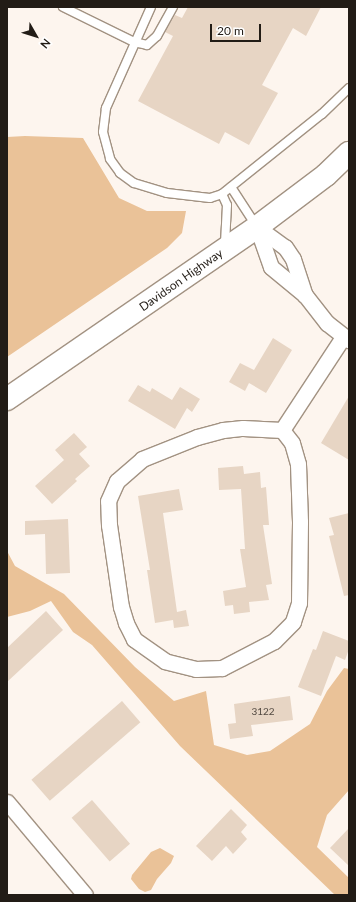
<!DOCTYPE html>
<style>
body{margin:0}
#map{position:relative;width:356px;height:902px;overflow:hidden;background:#fdf5ee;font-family:Lato,sans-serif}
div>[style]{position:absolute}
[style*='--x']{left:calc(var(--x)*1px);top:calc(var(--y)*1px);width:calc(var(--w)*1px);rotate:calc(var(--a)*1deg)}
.green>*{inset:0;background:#eac298}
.building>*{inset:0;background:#e7d5c4;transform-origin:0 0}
.roads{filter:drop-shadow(1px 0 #a29282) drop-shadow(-1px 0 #a29282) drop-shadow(0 1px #a29282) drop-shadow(0 -1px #a29282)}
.service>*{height:8px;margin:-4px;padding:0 4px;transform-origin:4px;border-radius:4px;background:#fff}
.minor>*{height:15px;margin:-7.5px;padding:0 7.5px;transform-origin:7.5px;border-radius:7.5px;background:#fff}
.primary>*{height:22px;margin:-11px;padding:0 11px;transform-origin:11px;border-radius:11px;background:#fff}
span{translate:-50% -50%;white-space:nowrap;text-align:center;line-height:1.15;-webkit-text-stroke:4px #fff;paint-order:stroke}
.number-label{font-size:10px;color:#534a42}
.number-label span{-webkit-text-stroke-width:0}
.street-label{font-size:12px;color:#221c16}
.frame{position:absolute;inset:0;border:8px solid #221c16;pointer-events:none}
.north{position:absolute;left:16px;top:16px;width:40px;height:40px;-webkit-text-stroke:3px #fff;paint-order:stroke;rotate:129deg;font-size:11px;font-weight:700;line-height:16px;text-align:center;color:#221c16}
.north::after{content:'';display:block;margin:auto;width:14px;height:18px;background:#221c16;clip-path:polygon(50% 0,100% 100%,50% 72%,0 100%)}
.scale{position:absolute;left:210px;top:24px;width:51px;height:18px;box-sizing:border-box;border:2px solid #221c16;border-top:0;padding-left:5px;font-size:12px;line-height:14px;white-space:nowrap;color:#221c16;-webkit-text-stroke:3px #fff;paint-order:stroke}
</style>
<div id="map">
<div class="green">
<i style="clip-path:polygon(25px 136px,83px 138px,119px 198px,147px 211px,186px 211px,182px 233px,167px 248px,7px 357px,7px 137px)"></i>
<i style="clip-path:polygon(7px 551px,15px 566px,64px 594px,135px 667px,174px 701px,206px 691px,214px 745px,247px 755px,270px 751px,310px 724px,327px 691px,344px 668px,349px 669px,349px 790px,327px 815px,317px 847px,349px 878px,349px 895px,335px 895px,180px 746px,92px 645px,73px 632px,51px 601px,30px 611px,7px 617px)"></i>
<i style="clip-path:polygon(160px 848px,174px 856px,171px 863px,157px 879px,151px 890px,145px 892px,139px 889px,131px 879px,132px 875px,151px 852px)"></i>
</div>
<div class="building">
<i style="clip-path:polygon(188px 7px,321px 7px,306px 36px,293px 28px,262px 85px,278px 93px,249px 145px,225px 132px,219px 144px,138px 101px,173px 36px,165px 32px,175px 15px,182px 18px)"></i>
<i style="clip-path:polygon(273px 338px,292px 350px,266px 393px,249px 383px,245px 391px,229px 382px,240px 363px,254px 370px)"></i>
<i style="clip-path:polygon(138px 385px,150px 392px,152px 388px,172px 400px,180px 387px,200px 399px,192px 412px,187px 408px,175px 429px,128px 401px)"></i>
<i style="clip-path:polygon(349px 396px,349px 460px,321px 443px)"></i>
<i style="clip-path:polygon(74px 433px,87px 447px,79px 454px,90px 466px,75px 479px,77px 481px,52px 504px,35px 486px,64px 460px,55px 450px)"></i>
<i style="clip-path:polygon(243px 466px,244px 474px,260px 472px,261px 488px,266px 487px,269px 525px,263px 525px,272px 584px,266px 585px,269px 600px,249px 602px,250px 612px,234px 614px,233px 605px,225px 606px,223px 591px,246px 587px,240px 549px,245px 549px,241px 489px,219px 490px,218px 468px)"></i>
<i style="clip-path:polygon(179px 489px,183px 510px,163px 513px,177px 612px,186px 610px,189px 626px,174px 628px,173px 620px,155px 623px,147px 570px,150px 570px,138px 496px)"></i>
<i style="clip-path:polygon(349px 513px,349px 595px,344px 596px,329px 536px,334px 535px,329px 518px)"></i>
<i style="clip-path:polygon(68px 519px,70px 573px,46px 574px,45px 534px,25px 535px,25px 521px)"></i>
<i style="clip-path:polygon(46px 611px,63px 630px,7px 682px,7px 648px)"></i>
<i style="clip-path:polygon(323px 631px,349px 641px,349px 649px,345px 660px,336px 656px,321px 696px,298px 687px,313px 649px,316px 650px)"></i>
<i style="clip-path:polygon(290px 696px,293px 720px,251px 725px,253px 736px,230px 739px,228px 724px,236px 723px,234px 704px)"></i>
<i style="left:122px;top:701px;width:28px;height:120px;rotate:49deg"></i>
<i style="left:92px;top:800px;width:58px;height:27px;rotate:49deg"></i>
<i style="clip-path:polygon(231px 809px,247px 825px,241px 832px,247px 839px,233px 854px,226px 846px,212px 861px,196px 846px)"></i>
<i style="clip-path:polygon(349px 828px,349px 866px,330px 848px)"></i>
</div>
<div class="roads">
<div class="service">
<i style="--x:63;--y:7;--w:79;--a:26.2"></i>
<i style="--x:134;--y:42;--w:13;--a:13"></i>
<i style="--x:147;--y:45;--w:13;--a:-42"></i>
<i style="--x:157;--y:36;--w:33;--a:-61"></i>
<i style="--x:151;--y:7;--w:111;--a:114"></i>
<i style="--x:106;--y:108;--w:24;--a:97"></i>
<i style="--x:103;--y:132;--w:28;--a:75"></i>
<i style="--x:110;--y:159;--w:17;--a:54"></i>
<i style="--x:120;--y:173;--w:17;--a:36"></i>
<i style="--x:134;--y:183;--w:34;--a:17"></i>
<i style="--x:167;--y:193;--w:43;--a:6.6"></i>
<i style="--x:210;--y:198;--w:13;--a:-18"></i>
<i style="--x:222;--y:194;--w:128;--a:-38.7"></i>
<i style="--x:322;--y:114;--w:37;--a:-44"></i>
<i style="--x:231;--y:187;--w:48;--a:57"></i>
<i style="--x:222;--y:194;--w:12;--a:66"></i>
<i style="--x:227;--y:205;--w:39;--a:93"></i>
</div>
<div class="minor">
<i style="--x:257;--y:227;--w:42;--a:70.7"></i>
<i style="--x:271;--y:267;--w:44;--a:39.5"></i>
<i style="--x:305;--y:295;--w:36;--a:52"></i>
<i style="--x:327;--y:323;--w:28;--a:38"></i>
<i style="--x:257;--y:227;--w:34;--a:36"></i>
<i style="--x:285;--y:247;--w:14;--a:56"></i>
<i style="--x:293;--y:259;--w:38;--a:72"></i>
<i style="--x:243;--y:428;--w:39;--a:3"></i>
<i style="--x:282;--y:430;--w:16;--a:52"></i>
<i style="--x:292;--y:443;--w:22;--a:74"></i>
<i style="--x:298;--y:464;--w:58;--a:88"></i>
<i style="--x:300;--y:522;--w:81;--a:90.7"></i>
<i style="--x:299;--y:603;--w:20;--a:108"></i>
<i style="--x:293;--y:622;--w:27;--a:135"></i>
<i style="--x:274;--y:641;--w:59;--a:152.6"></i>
<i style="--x:222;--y:668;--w:26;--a:178"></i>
<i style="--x:196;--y:669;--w:32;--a:-166"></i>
<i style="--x:165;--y:661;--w:38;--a:-145"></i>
<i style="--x:134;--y:639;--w:18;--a:-117"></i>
<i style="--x:126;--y:623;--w:17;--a:-107"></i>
<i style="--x:121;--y:607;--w:83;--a:-98.3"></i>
<i style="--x:109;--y:525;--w:24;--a:-92"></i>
<i style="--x:108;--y:501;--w:22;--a:-66"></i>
<i style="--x:117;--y:481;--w:33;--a:-41"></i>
<i style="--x:142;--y:459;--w:59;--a:-21.8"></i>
<i style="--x:197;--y:437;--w:27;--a:-15"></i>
<i style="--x:223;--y:430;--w:20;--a:-6"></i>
<i style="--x:282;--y:430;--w:111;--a:-56.7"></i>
<i style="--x:7;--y:802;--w:121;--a:50"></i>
</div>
<div class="primary">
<i style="--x:7;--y:399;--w:303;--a:-34.5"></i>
<i style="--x:257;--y:227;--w:86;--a:-37"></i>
<i style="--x:326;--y:175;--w:32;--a:-44"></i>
</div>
</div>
<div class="number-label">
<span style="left:263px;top:712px">3122</span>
</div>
<div class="street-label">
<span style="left:181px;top:280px;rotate:-35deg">Davidson Highway</span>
</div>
<div class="frame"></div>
<div class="north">N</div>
<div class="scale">20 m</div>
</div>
